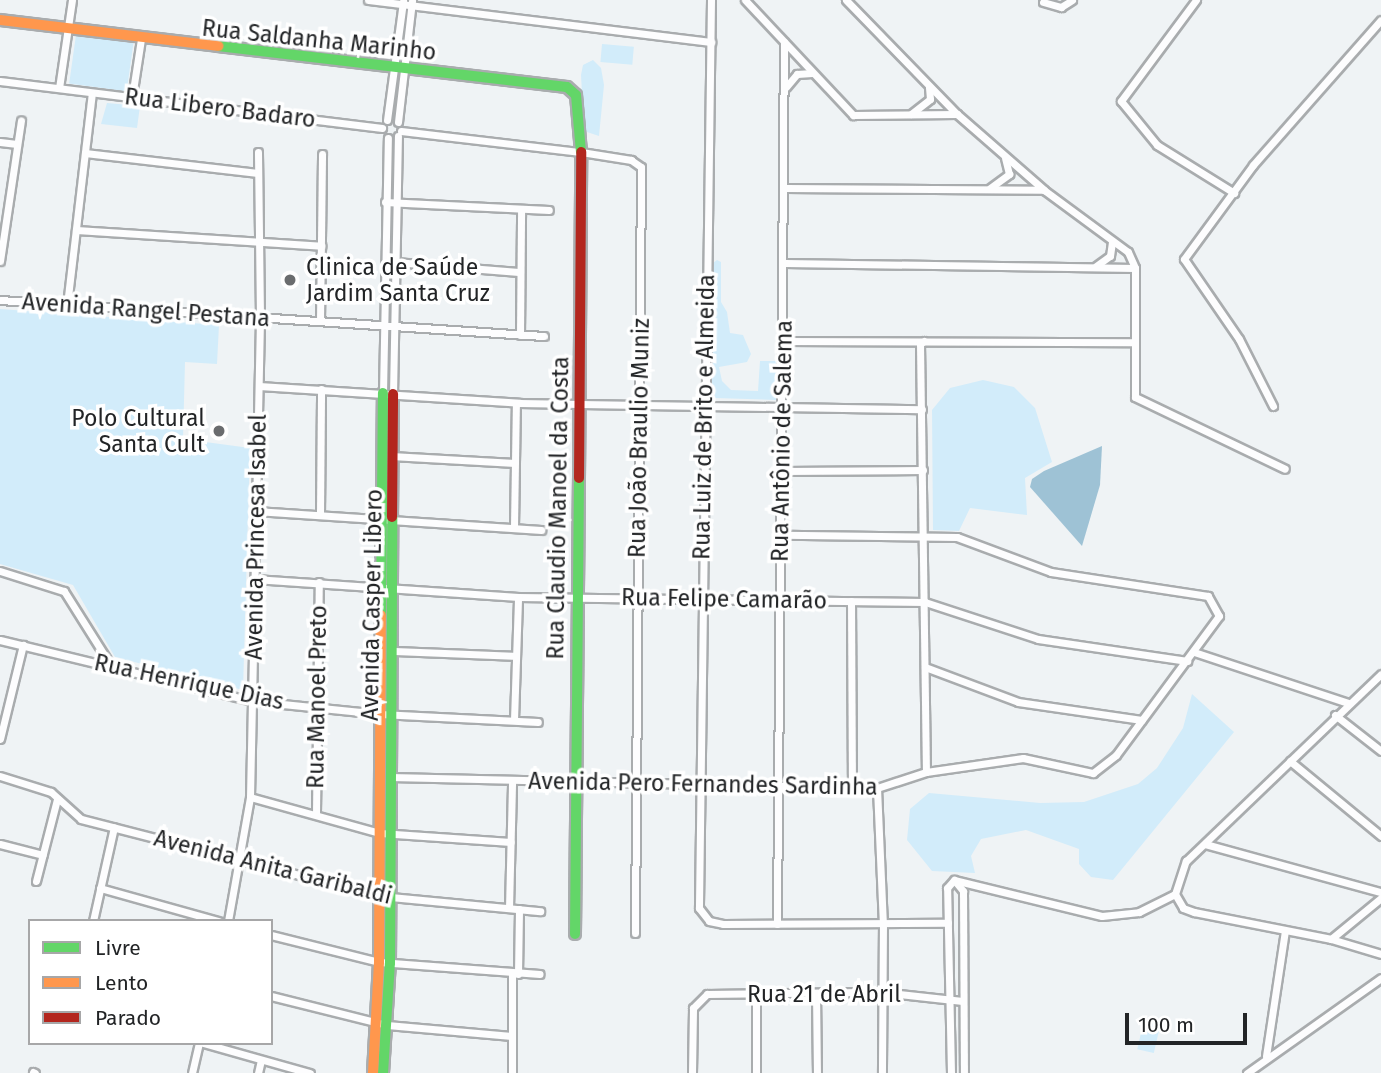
<!DOCTYPE html>
<meta charset="utf-8">
<style>
body{margin:0}
#map{position:relative;width:1381px;height:1073px;overflow:hidden;background:#eff3f5;font-family:"Fira Sans",sans-serif}
div>[style]{position:absolute}
[style*='--x']{left:calc(var(--x)*1px);top:calc(var(--y)*1px);width:calc(var(--w)*1px);rotate:calc(var(--a)*1deg)}
.green>*{inset:0;background:#d2ecfa;transform-origin:0 0}
.water>*{inset:0;background:#9ec2d5}
.roads{filter:drop-shadow(2px 0 #a9acae) drop-shadow(-2px 0 #a9acae) drop-shadow(0 2px #a9acae) drop-shadow(0 -2px #a9acae)}
.street>*{height:7px;margin:-3.5px;padding:0 3.5px;transform-origin:3.5px;border-radius:3.5px;background:#fdfdfe}
.fast>*{height:10px;margin:-5px;padding:0 5px;transform-origin:5px;border-radius:5px;background:#63d668}
.slow>*{height:10px;margin:-5px;padding:0 5px;transform-origin:5px;border-radius:5px;background:#ff974d}
.jam>*{height:10px;margin:-5px;padding:0 5px;transform-origin:5px;border-radius:5px;background:#b3261e}
.dots>*{width:19px;height:19px;translate:-50% -50%;box-sizing:border-box;border:4px solid #fff;border-radius:50%}
span{translate:-50% -50%;white-space:nowrap;text-align:center;line-height:1.15;-webkit-text-stroke:7px #fff;paint-order:stroke}
.street-label{font-size:23px;color:#222426}
.poi-label{font-size:23px;color:#222426}
.left{translate:0 -50%;text-align:left}
.right{translate:-100% -50%;text-align:right}
.legend{position:absolute;left:28px;top:919px;width:245px;height:126px;box-sizing:border-box;background:#fff;border:2px solid #a7a7a8;margin:0;padding:9px 12px;list-style:none;font-size:21px;color:#222426}
.legend li{display:flex;align-items:center;gap:14px;height:35px}
.legend b{width:35px;border:2px solid #a7a7a8}
.scale{position:absolute;left:1125px;top:1013px;width:122px;height:32px;box-sizing:border-box;border:4px solid #222426;border-top:0;padding-left:9px;font-size:21px;line-height:24px;white-space:nowrap;color:#222426;-webkit-text-stroke:5px #fff;paint-order:stroke}
</style>
<div id="map">
<div class="green">
<i style="left:76px;top:35px;width:58px;height:49px;rotate:8deg"></i>
<i style="left:602px;top:44px;width:32px;height:18px;rotate:5deg"></i>
<i style="clip-path:polygon(593px 60px,601px 68px,604px 85px,599px 136px,584px 131px,581px 75px,583px 65px)"></i>
<i style="clip-path:polygon(107px 103px,140px 106px,137px 128px,101px 124px)"></i>
<i style="clip-path:polygon(717px 260px,721px 262px,721px 302px,727px 312px,730px 333px,743px 335px,751px 354px,747px 362px,719px 367px,722px 381px,731px 390px,758px 391px,760px 361px,778px 361px,776px 400px,714px 398px,709px 389px,713px 263px)"></i>
<i style="clip-path:polygon(0 309px,219px 325px,217px 364px,185px 362px,183px 439px,250px 448px,243px 690px,115px 657px,73px 585px,0 564px)"></i>
<i style="clip-path:polygon(983px 380px,1014px 387px,1035px 408px,1052px 462px,1025px 478px,1027px 515px,970px 508px,959px 531px,933px 530px,932px 410px,950px 388px)"></i>
<i style="clip-path:polygon(1192px 694px,1234px 732px,1113px 880px,1091px 877px,1079px 864px,1079px 849px,1026px 830px,981px 839px,971px 856px,975px 873px,932px 871px,907px 840px,910px 809px,929px 793px,1040px 803px,1084px 802px,1138px 784px,1157px 768px,1183px 728px)"></i>
<i style="left:1144px;top:1020px;width:17px;height:30px;rotate:13deg"></i>
</div>
<div class="water">
<i style="clip-path:polygon(1102px 446px,1100px 485px,1082px 546px,1030px 487px,1032px 479px,1044px 471px)"></i>
</div>
<div class="roads">
<div class="street">
<i style="--x:368;--y:0;--w:346;--a:7"></i>
<i style="--x:711;--y:0;--w:908;--a:90.76"></i>
<i style="--x:699;--y:908;--w:16;--a:52"></i>
<i style="--x:709;--y:921;--w:14;--a:12"></i>
<i style="--x:723;--y:924;--w:225;--a:-0.3"></i>
<i style="--x:745;--y:0;--w:158;--a:46.8"></i>
<i style="--x:853;--y:115;--w:104;--a:-0.6"></i>
<i style="--x:846;--y:0;--w:159;--a:45.8"></i>
<i style="--x:957;--y:114;--w:116;--a:41.1"></i>
<i style="--x:1044;--y:190;--w:104;--a:36.4"></i>
<i style="--x:1128;--y:252;--w:17;--a:66"></i>
<i style="--x:1135;--y:268;--w:129;--a:90"></i>
<i style="--x:1135;--y:397;--w:166;--a:25.6"></i>
<i style="--x:1196;--y:0;--w:126;--a:126.6"></i>
<i style="--x:1121;--y:101;--w:57;--a:50.7"></i>
<i style="--x:1157;--y:145;--w:91;--a:31.9"></i>
<i style="--x:1043;--y:2;--w:19;--a:16"></i>
<i style="--x:1061;--y:7;--w:13;--a:-32"></i>
<i style="--x:0;--y:81;--w:385;--a:7"></i>
<i style="--x:786;--y:87;--w:17;--a:-50"></i>
<i style="--x:797;--y:74;--w:15;--a:-4"></i>
<i style="--x:59;--y:88;--w:89;--a:-81.6"></i>
<i style="--x:132;--y:97;--w:59;--a:-81.2"></i>
<i style="--x:911;--y:114;--w:24;--a:-38"></i>
<i style="--x:930;--y:99;--w:12;--a:-95"></i>
<i style="--x:387;--y:120;--w:120;--a:-82.3"></i>
<i style="--x:398;--y:122;--w:122;--a:-83.4"></i>
<i style="--x:401;--y:131;--w:181;--a:6.7"></i>
<i style="--x:581;--y:152;--w:51;--a:9.1"></i>
<i style="--x:631;--y:160;--w:12;--a:35"></i>
<i style="--x:641;--y:167;--w:766;--a:90.45"></i>
<i style="--x:0;--y:142;--w:17;--a:7"></i>
<i style="--x:85;--y:153;--w:174;--a:6.6"></i>
<i style="--x:786;--y:188;--w:257;--a:0.4"></i>
<i style="--x:990;--y:188;--w:24;--a:-36"></i>
<i style="--x:1009;--y:174;--w:16;--a:-104"></i>
<i style="--x:385;--y:202;--w:164;--a:2.8"></i>
<i style="--x:76;--y:230;--w:246;--a:3.7"></i>
<i style="--x:0;--y:261;--w:142;--a:-81.5"></i>
<i style="--x:395;--y:262;--w:124;--a:4.6"></i>
<i style="--x:785;--y:263;--w:350;--a:0.8"></i>
<i style="--x:1096;--y:266;--w:17;--a:-36"></i>
<i style="--x:1110;--y:256;--w:15;--a:-82"></i>
<i style="--x:0;--y:300;--w:545;--a:3.79"></i>
<i style="--x:67;--y:305;--w:213;--a:-83.3"></i>
<i style="--x:320;--y:321;--w:167;--a:-89.3"></i>
<i style="--x:520;--y:335;--w:126;--a:-89.5"></i>
<i style="--x:784;--y:341;--w:350;--a:0.2"></i>
<i style="--x:924;--y:341;--w:5;--a:143"></i>
<i style="--x:920;--y:344;--w:428;--a:89.2"></i>
<i style="--x:259;--y:386;--w:261;--a:3.7"></i>
<i style="--x:519;--y:403;--w:403;--a:0.9"></i>
<i style="--x:383;--y:393;--w:255;--a:-88.9"></i>
<i style="--x:393;--y:394;--w:258;--a:-88.9"></i>
<i style="--x:1273;--y:406;--w:75;--a:-116.9"></i>
<i style="--x:1239;--y:339;--w:97;--a:-124.5"></i>
<i style="--x:1184;--y:259;--w:117;--a:-53.7"></i>
<i style="--x:1253;--y:165;--w:193;--a:-48.6"></i>
<i style="--x:391;--y:456;--w:124;--a:3.2"></i>
<i style="--x:783;--y:471;--w:140;--a:-0.4"></i>
<i style="--x:255;--y:511;--w:287;--a:3.8"></i>
<i style="--x:320;--y:513;--w:124;--a:-89.5"></i>
<i style="--x:514;--y:526;--w:123;--a:-89.1"></i>
<i style="--x:0;--y:571;--w:67;--a:17.4"></i>
<i style="--x:64;--y:591;--w:86;--a:57.8"></i>
<i style="--x:254;--y:579;--w:265;--a:3.9"></i>
<i style="--x:518;--y:597;--w:407;--a:0.7"></i>
<i style="--x:925;--y:602;--w:119;--a:18.1"></i>
<i style="--x:1038;--y:639;--w:151;--a:8.4"></i>
<i style="--x:851;--y:601;--w:184;--a:89.7"></i>
<i style="--x:0;--y:640;--w:260;--a:13.6"></i>
<i style="--x:253;--y:701;--w:128;--a:5.8"></i>
<i style="--x:380;--y:714;--w:158;--a:2.9"></i>
<i style="--x:392;--y:651;--w:123;--a:2.3"></i>
<i style="--x:1194;--y:652;--w:162;--a:18.3"></i>
<i style="--x:925;--y:667;--w:99;--a:20.6"></i>
<i style="--x:1018;--y:702;--w:125;--a:8.3"></i>
<i style="--x:1335;--y:715;--w:58;--a:38"></i>
<i style="--x:514;--y:720;--w:123;--a:-88.1"></i>
<i style="--x:0;--y:739;--w:97;--a:-76.3"></i>
<i style="--x:1290;--y:761;--w:118;--a:39.5"></i>
<i style="--x:0;--y:776;--w:53;--a:17.4"></i>
<i style="--x:51;--y:792;--w:40;--a:42"></i>
<i style="--x:81;--y:819;--w:309;--a:14.4"></i>
<i style="--x:380;--y:896;--w:161;--a:5.4"></i>
<i style="--x:390;--y:777;--w:487;--a:1.3"></i>
<i style="--x:877;--y:788;--w:52;--a:-18.1"></i>
<i style="--x:926;--y:772;--w:98;--a:-8.2"></i>
<i style="--x:1023;--y:758;--w:72;--a:12.1"></i>
<i style="--x:1093;--y:773;--w:29;--a:-38"></i>
<i style="--x:1116;--y:755;--w:173;--a:-53.5"></i>
<i style="--x:1219;--y:616;--w:23;--a:-119"></i>
<i style="--x:1208;--y:596;--w:159;--a:-171.3"></i>
<i style="--x:1051;--y:572;--w:100;--a:-159.6"></i>
<i style="--x:957;--y:537;--w:174;--a:-179.3"></i>
<i style="--x:877;--y:788;--w:135;--a:87.5"></i>
<i style="--x:883;--y:923;--w:150;--a:90.4"></i>
<i style="--x:250;--y:797;--w:135;--a:15.5"></i>
<i style="--x:380;--y:833;--w:131;--a:3.9"></i>
<i style="--x:316;--y:813;--w:231;--a:-89.3"></i>
<i style="--x:0;--y:844;--w:44;--a:14.3"></i>
<i style="--x:1205;--y:844;--w:182;--a:15.3"></i>
<i style="--x:954;--y:880;--w:152;--a:13.7"></i>
<i style="--x:1102;--y:916;--w:37;--a:-6"></i>
<i style="--x:1139;--y:912;--w:40;--a:-26.6"></i>
<i style="--x:36;--y:881;--w:85;--a:-75.6"></i>
<i style="--x:955;--y:881;--w:13;--a:51"></i>
<i style="--x:963;--y:891;--w:182;--a:89.7"></i>
<i style="--x:100;--y:888;--w:123;--a:15.6"></i>
<i style="--x:1175;--y:894;--w:35;--a:-72"></i>
<i style="--x:1186;--y:861;--w:270;--a:-43.8"></i>
<i style="--x:1175;--y:894;--w:16;--a:60"></i>
<i style="--x:1183;--y:908;--w:12;--a:20"></i>
<i style="--x:1194;--y:912;--w:140;--a:11.1"></i>
<i style="--x:1331;--y:939;--w:52;--a:16.7"></i>
<i style="--x:509;--y:908;--w:126;--a:-88.6"></i>
<i style="--x:93;--y:921;--w:96;--a:-77.4"></i>
<i style="--x:228;--y:921;--w:126;--a:-79.9"></i>
<i style="--x:250;--y:797;--w:480;--a:-88.8"></i>
<i style="--x:260;--y:317;--w:165;--a:-90.7"></i>
<i style="--x:777;--y:924;--w:882;--a:-89.55"></i>
<i style="--x:271;--y:935;--w:111;--a:14"></i>
<i style="--x:379;--y:962;--w:161;--a:4.3"></i>
<i style="--x:1331;--y:939;--w:65;--a:-39.4"></i>
<i style="--x:518;--y:974;--w:65;--a:-89.1"></i>
<i style="--x:816;--y:993;--w:80;--a:89.3"></i>
<i style="--x:756;--y:995;--w:78;--a:90"></i>
<i style="--x:271;--y:996;--w:120;--a:14"></i>
<i style="--x:387;--y:1025;--w:125;--a:5"></i>
<i style="--x:203;--y:1043;--w:111;--a:15.7"></i>
<i style="--x:1266;--y:1056;--w:127;--a:-81.4"></i>
<i style="--x:33;--y:1072;--w:2;--a:27"></i>
<i style="--x:192;--y:1073;--w:31;--a:-77"></i>
<i style="--x:258;--y:1073;--w:13;--a:-77"></i>
<i style="--x:512;--y:1073;--w:98;--a:-90"></i>
<i style="--x:692;--y:1073;--w:65;--a:-89.1"></i>
<i style="--x:693;--y:1008;--w:20;--a:-45"></i>
<i style="--x:707;--y:994;--w:174;--a:-0.7"></i>
<i style="--x:881;--y:992;--w:82;--a:6.3"></i>
<i style="--x:951;--y:1073;--w:185;--a:-91.2"></i>
<i style="--x:947;--y:888;--w:11;--a:-49"></i>
<i style="--x:1247;--y:1073;--w:164;--a:-35.3"></i>
</div>
<div class="fast">
<i style="--x:218;--y:46;--w:351;--a:6.7"></i>
<i style="--x:567;--y:87;--w:12;--a:42"></i>
<i style="--x:576;--y:95;--w:57;--a:85"></i>
<i style="--x:381;--y:615;--w:222;--a:-89.5"></i>
<i style="--x:575;--y:934;--w:456;--a:-89.5"></i>
<i style="--x:383;--y:1073;--w:110;--a:-86.4"></i>
<i style="--x:390;--y:963;--w:446;--a:-89.7"></i>
</div>
<div class="slow">
<i style="--x:0;--y:20;--w:220;--a:6.8"></i>
<i style="--x:373;--y:1073;--w:111;--a:-86.9"></i>
<i style="--x:379;--y:962;--w:347;--a:-89.7"></i>
</div>
<div class="jam">
<i style="--x:579;--y:478;--w:326;--a:-89.6"></i>
<i style="--x:392;--y:517;--w:123;--a:-89.5"></i>
</div>
</div>
<div class="dots">
<i style="left:290px;top:280px;background:#6a6c6e"></i>
<i style="left:219px;top:431px;background:#6a6c6e"></i>
</div>
<div class="street-label">
<span style="left:319px;top:40px;rotate:6deg">Rua Saldanha Marinho</span>
<span style="left:220px;top:108px;rotate:7deg">Rua Libero Badaro</span>
<span style="left:146px;top:310px;rotate:4deg">Avenida Rangel Pestana</span>
<span style="left:704px;top:417px;rotate:-89deg">Rua Luiz de Brito e Almeida</span>
<span style="left:639px;top:438px;rotate:-89deg">Rua João Braulio Muniz</span>
<span style="left:782px;top:441px;rotate:-89deg">Rua Antônio de Salema</span>
<span style="left:558px;top:508px;rotate:-89deg">Rua Claudio Manoel da Costa</span>
<span style="left:256px;top:537px;rotate:-89deg">Avenida Princesa Isabel</span>
<span style="left:724px;top:599px;rotate:1deg">Rua Felipe Camarão</span>
<span style="left:372px;top:605px;rotate:-89deg">Avenida Casper Libero</span>
<span style="left:189px;top:682px;rotate:12deg">Rua Henrique Dias</span>
<span style="left:317px;top:697px;rotate:-89deg">Rua Manoel Preto</span>
<span style="left:703px;top:784px;rotate:1deg">Avenida Pero Fernandes Sardinha</span>
<span style="left:273px;top:867px;rotate:14deg">Avenida Anita Garibaldi</span>
<span style="left:824px;top:994px">Rua 21 de Abril</span>
</div>
<div class="poi-label">
<span class="left" style="left:306px;top:280px">Clinica de Saúde<br>Jardim Santa Cruz</span>
<span class="right" style="left:205px;top:431px">Polo Cultural<br>Santa Cult</span>
</div>
<ul class="legend">
<li><b style="height:9px;background:#63d668"></b>Livre</li>
<li><b style="height:9px;background:#ff974d"></b>Lento</li>
<li><b style="height:9px;background:#b3261e"></b>Parado</li>
</ul>
<div class="scale">100 m</div>
</div>
